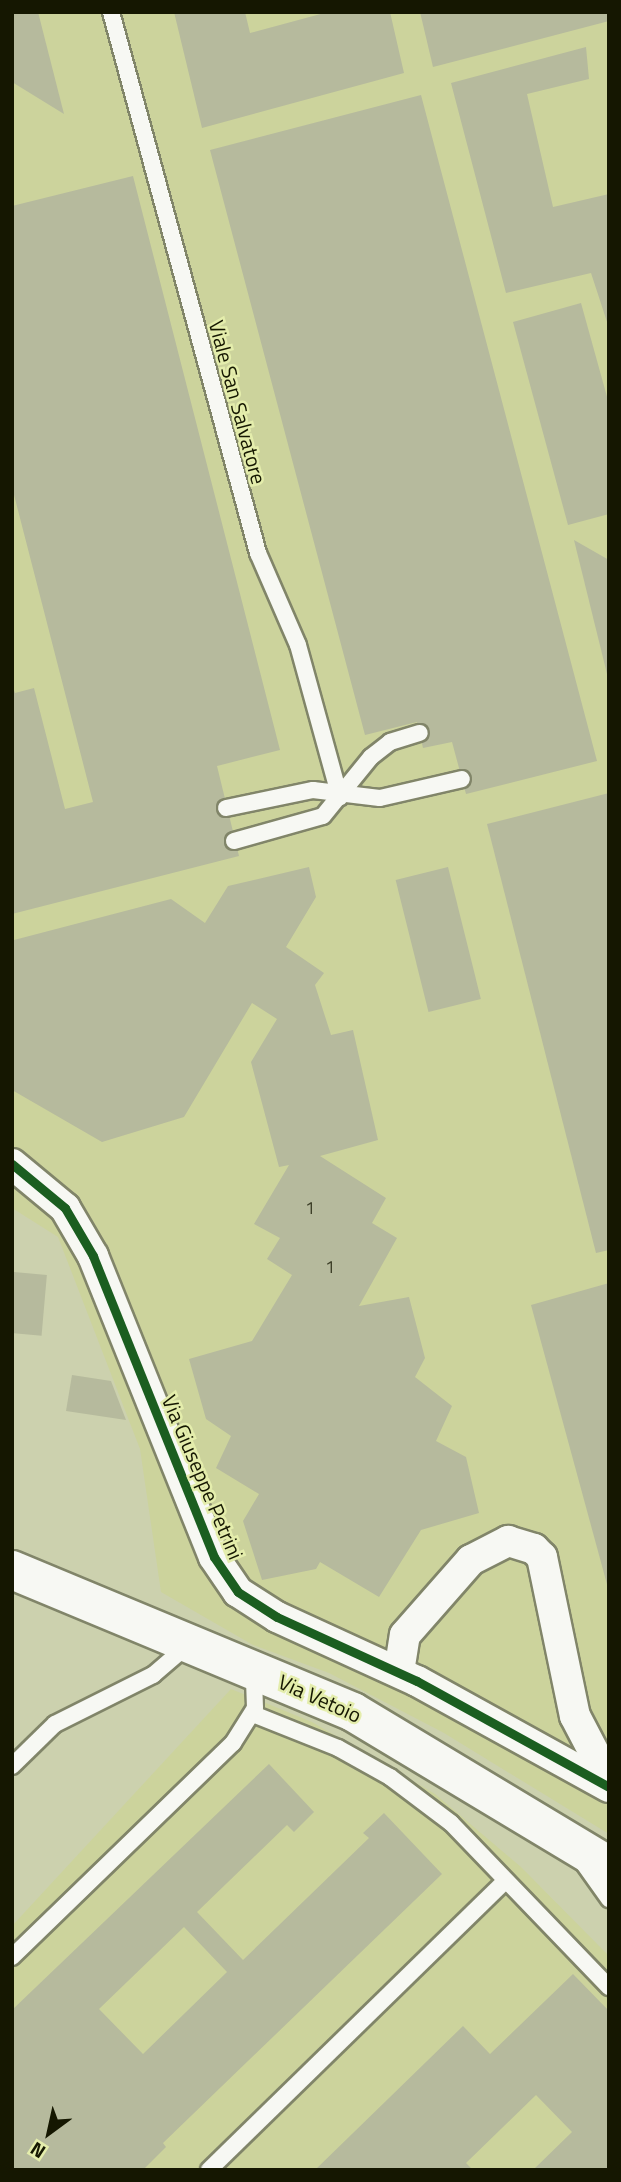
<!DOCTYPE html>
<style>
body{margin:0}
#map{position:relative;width:621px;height:2182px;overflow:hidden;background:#ccd1ae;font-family:"Titillium Web",sans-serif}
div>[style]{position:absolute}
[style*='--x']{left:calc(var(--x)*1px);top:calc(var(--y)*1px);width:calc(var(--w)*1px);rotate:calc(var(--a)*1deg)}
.built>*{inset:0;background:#ccd39c}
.building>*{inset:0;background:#b6ba9d;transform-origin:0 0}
.roads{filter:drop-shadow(2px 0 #818569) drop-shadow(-2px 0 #818569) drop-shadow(0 2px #818569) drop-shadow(0 -2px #818569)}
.lane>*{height:16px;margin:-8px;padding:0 8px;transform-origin:8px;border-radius:8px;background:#f7f8f3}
.street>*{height:30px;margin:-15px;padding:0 15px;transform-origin:15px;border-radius:15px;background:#f7f8f3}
.secondary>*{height:38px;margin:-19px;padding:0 19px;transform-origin:19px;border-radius:19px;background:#f7f8f3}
.cycleway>*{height:9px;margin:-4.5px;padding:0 4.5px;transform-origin:4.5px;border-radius:4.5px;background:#1b5e20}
span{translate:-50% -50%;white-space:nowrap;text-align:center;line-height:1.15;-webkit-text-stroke:5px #e4edac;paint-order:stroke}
.number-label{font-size:18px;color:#3e4029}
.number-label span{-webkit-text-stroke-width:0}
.street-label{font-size:21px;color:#151701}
.frame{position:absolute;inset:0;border:14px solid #151701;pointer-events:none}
.north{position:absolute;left:14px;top:2098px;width:70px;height:70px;-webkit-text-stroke:5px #e4edac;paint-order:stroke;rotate:213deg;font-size:19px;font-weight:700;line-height:28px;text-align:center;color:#151701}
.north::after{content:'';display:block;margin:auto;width:24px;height:32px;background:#151701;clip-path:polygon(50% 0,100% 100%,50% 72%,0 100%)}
</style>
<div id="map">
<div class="built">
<i style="clip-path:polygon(12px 12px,609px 12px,609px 1834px,444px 1733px,329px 1673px,253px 1645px,161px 1592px,140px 1449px,70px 1268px,58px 1237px,12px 1208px)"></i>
<i style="clip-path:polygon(231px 1689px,312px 1722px,435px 1794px,521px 1867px,609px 1956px,609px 2170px,12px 2170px,12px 1926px)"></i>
</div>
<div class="building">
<i style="clip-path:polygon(12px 12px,38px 12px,64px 114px,12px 82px)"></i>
<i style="clip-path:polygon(174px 12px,245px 12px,250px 33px,328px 12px,390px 12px,404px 73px,202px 128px)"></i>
<i style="clip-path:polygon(420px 12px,609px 12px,609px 21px,433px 67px)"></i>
<i style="clip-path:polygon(586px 47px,589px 79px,527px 94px,553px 207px,609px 194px,608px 325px,591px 273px,506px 293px,451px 83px)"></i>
<i style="clip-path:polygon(421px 95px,597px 761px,466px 794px,452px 742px,423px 748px,417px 722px,365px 735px,210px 150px)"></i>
<i style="clip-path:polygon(133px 176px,280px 750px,217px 766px,239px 856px,12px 914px,12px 685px,15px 693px,34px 688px,65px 809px,93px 802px,12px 487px,12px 206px)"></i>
<i style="clip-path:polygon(581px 303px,609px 404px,609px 514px,568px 525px,513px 322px)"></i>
<i style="clip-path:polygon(574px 540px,609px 560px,609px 678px,608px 678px)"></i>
<i style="clip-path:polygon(609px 793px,609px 1250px,596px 1253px,487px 824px)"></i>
<i style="clip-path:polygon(309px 867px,316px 897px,286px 947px,324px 973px,315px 985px,331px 1035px,353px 1030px,378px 1140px,320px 1156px,386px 1198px,372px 1223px,397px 1238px,359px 1306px,409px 1297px,425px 1358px,415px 1377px,452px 1406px,436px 1441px,466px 1457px,479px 1513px,421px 1530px,379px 1597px,320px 1562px,316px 1569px,262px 1580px,243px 1521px,259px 1494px,216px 1468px,231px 1436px,206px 1419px,189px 1359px,252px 1341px,292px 1275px,267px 1259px,280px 1238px,254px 1224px,289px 1165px,279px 1167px,251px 1062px,277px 1019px,252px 1003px,184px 1117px,102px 1142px,12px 1090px,14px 940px,171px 899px,205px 923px,228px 886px)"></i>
<i style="left:448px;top:867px;width:136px;height:54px;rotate:76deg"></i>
<i style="left:14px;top:1272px;width:33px;height:61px;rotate:5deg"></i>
<i style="clip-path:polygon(609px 1283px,609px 1588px,608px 1588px,531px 1305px)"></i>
<i style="clip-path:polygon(72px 1375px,111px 1381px,126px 1420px,66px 1411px)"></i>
<i style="clip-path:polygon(evenodd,269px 1764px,314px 1812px,294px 1832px,287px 1825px,197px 1912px,243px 1960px,369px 1838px,363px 1833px,384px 1813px,442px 1874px,163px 2143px,166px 2147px,143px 2170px,12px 2170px,12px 2010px,269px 1764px,184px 1927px,227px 1972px,143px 2054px,99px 2009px,184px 1927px)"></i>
<i style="clip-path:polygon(573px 1974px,609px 2011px,609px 2170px,533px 2170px,572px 2132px,536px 2095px,466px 2163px,473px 2170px,315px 2170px,463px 2026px,490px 2054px)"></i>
</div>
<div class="roads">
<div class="lane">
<i style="--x:111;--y:12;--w:561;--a:74.8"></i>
<i style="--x:258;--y:553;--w:100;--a:66.5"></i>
<i style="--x:298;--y:645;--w:158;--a:74.6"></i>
<i style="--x:226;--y:808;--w:89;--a:-11.7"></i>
<i style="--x:313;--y:790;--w:67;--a:6.8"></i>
<i style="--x:380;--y:798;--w:84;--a:-13"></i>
<i style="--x:234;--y:841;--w:92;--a:-15.7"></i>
<i style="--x:323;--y:816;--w:76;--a:-50.9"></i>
<i style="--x:371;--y:757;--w:24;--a:-38"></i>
<i style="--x:390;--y:742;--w:31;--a:-17"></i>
<i style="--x:253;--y:1714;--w:92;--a:21.8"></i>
<i style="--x:338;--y:1748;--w:60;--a:29.1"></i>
<i style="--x:390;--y:1777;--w:76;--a:37"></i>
<i style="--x:451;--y:1823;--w:228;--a:46.1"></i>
<i style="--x:12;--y:1766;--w:60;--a:-44.3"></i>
<i style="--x:55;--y:1724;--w:110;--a:-26.6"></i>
<i style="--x:153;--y:1675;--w:48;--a:-40.7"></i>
<i style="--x:582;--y:1861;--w:47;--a:54.6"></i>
<i style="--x:12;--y:1957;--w:308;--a:-44.1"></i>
<i style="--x:233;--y:1743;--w:41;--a:-57.8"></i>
<i style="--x:255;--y:1708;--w:37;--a:-92"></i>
<i style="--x:209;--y:2170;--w:414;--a:-44.3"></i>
</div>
<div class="street">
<i style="--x:12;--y:1164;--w:69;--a:39.7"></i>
<i style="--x:65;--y:1208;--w:56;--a:59.7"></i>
<i style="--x:93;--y:1256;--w:324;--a:68.1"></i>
<i style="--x:214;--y:1557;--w:42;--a:55.6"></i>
<i style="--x:238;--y:1592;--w:46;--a:32.7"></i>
<i style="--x:277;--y:1617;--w:154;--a:24.6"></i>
<i style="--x:417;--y:1681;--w:219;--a:28.9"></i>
<i style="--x:399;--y:1672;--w:37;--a:-81"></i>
<i style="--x:405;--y:1635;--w:100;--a:-48.7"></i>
<i style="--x:471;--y:1560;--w:42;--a:-27.2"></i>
<i style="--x:508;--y:1541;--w:27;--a:17"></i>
<i style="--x:534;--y:1549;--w:11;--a:45"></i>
<i style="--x:542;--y:1557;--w:162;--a:78.3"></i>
<i style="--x:575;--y:1716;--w:73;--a:62.4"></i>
</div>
<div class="secondary">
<i style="--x:12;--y:1570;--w:369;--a:22.6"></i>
<i style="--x:353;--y:1712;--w:299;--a:31"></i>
</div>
</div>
<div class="cycleway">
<i style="--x:12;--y:1164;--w:69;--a:39.7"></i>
<i style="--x:65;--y:1208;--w:56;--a:59.7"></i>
<i style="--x:93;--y:1256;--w:324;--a:68.1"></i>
<i style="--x:214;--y:1557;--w:42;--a:55.6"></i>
<i style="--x:238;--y:1592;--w:46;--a:32.7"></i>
<i style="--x:277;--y:1617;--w:154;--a:24.6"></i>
<i style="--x:417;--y:1681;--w:219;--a:28.9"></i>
</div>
<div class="number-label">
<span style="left:310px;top:1208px">1</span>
<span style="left:330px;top:1267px">1</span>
</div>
<div class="street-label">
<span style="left:238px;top:402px;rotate:75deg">Viale San Salvatore</span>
<span style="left:203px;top:1477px;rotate:67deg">Via Giuseppe Petrini</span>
<span style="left:320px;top:1698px;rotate:24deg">Via Vetoio</span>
</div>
<div class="frame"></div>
<div class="north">N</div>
</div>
